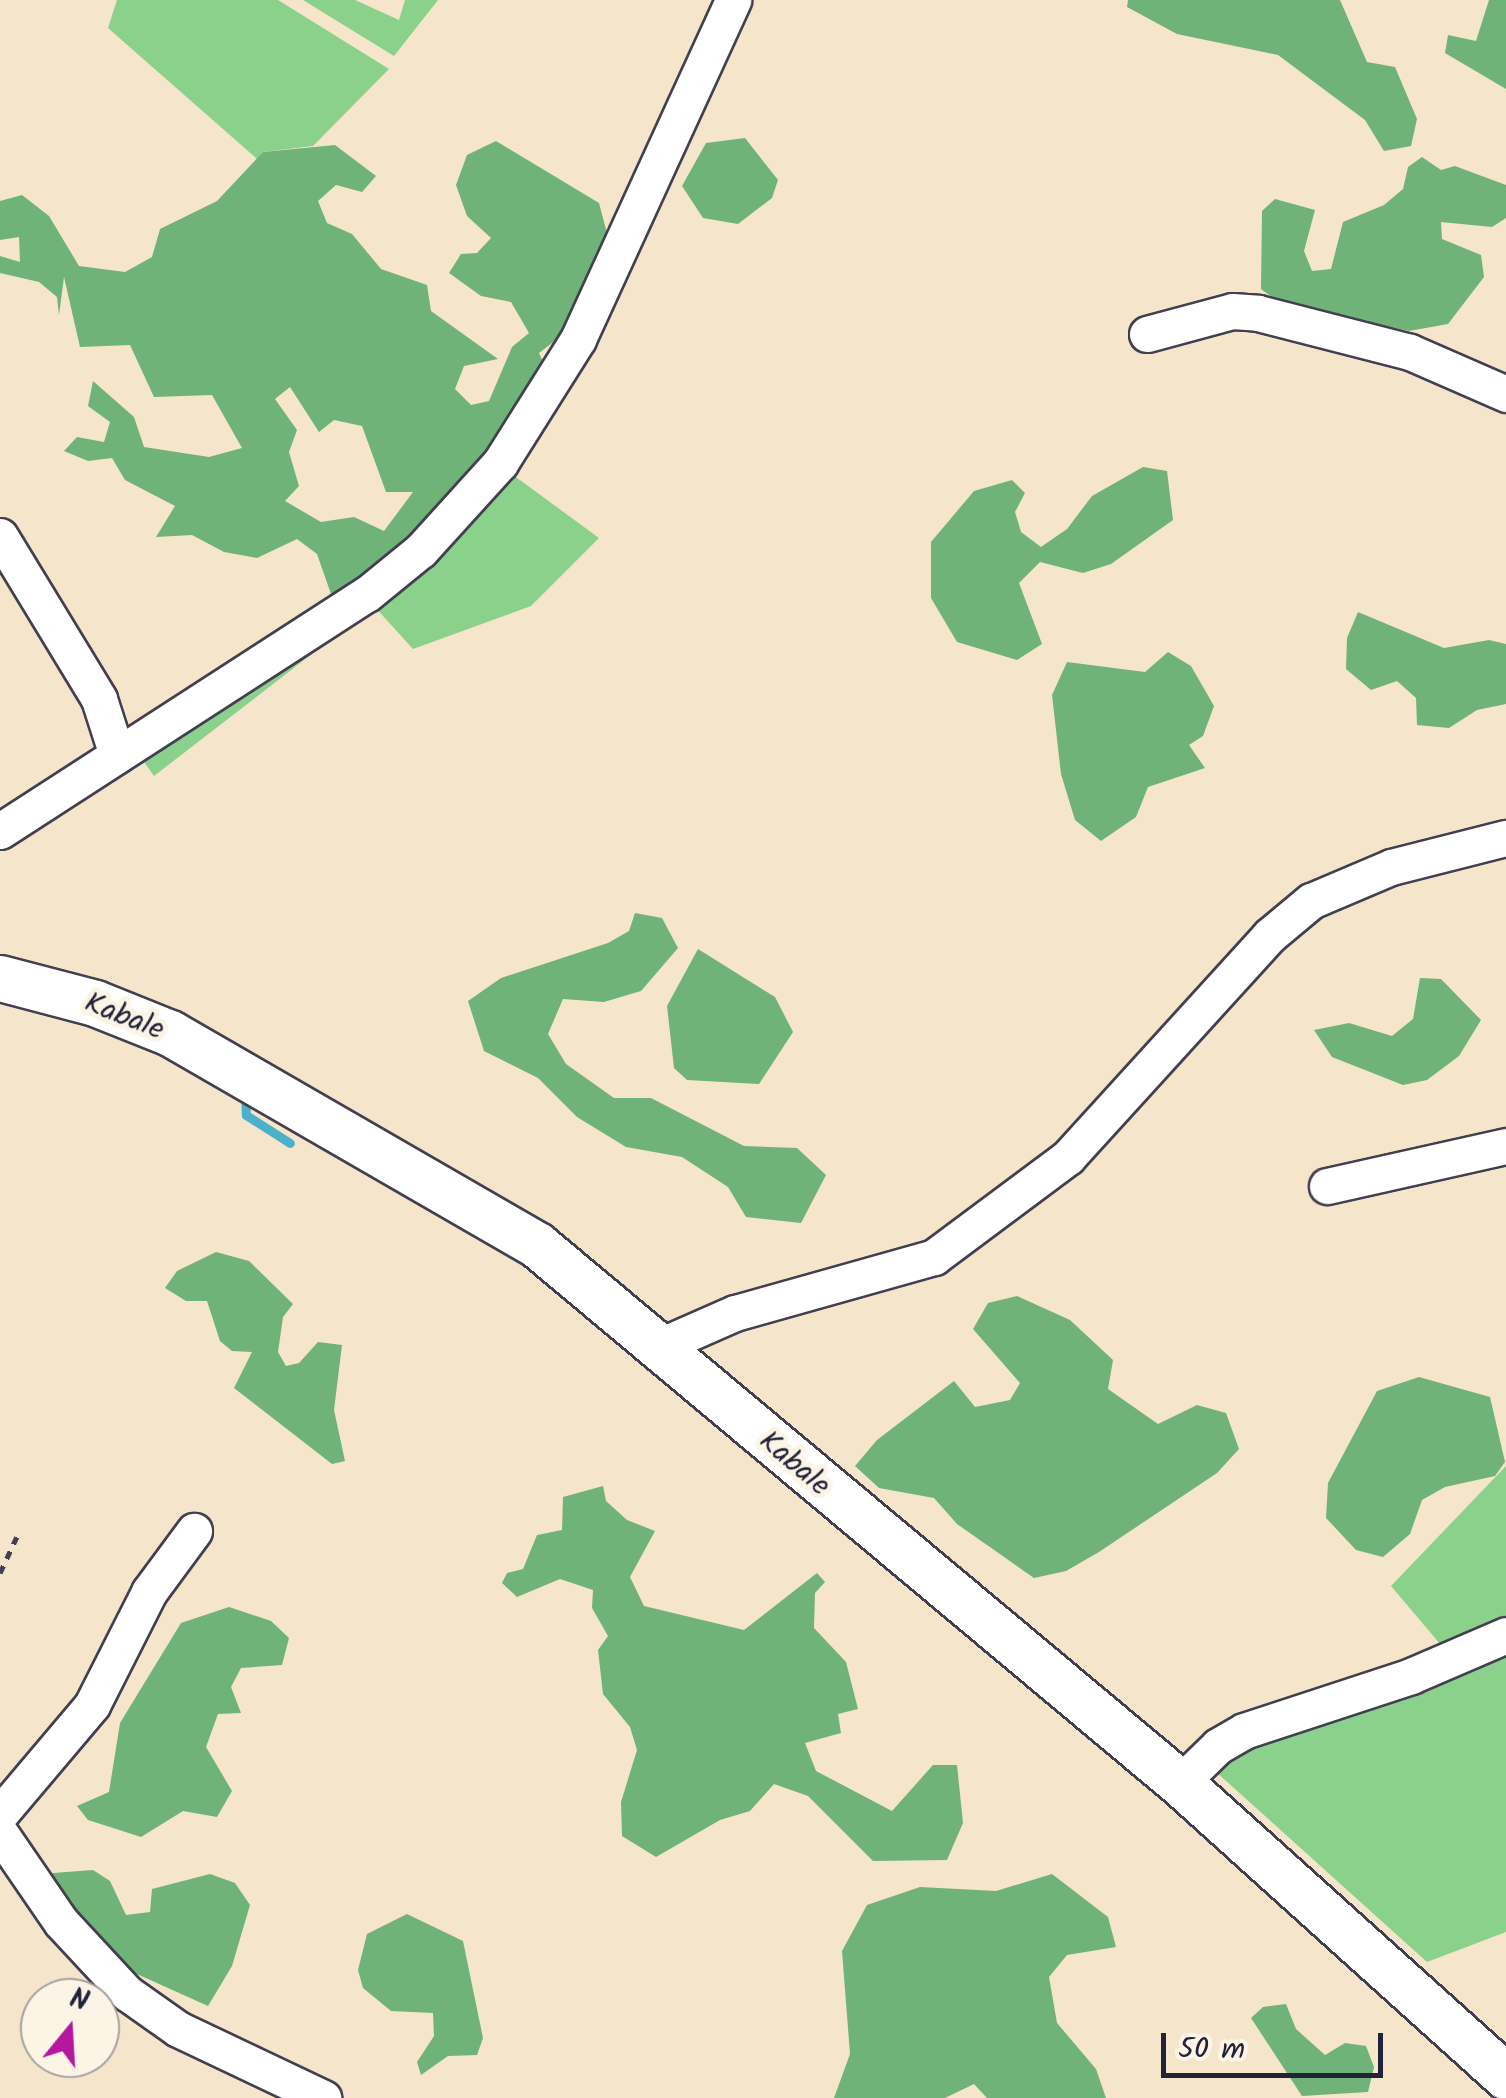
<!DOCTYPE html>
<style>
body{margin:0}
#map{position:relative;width:1506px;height:2098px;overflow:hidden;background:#f5e5ca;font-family:Kalam,sans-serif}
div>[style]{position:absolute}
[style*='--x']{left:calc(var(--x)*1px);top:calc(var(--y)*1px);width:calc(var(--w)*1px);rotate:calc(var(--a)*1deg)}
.green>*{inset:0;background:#8ad18c}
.forest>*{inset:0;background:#6fb378}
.stream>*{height:9px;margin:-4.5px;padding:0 4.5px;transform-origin:4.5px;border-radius:4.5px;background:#4bb1ca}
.path>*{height:5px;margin-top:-2.5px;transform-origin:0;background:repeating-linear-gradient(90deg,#423f50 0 8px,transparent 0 16px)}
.roads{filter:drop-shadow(2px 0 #423f50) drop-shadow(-2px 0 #423f50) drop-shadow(0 2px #423f50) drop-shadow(0 -2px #423f50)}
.minor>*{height:35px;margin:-17.5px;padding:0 17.5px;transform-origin:17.5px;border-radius:17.5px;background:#fff}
.tertiary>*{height:45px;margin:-22.5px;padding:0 22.5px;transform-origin:22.5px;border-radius:22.5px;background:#fff}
span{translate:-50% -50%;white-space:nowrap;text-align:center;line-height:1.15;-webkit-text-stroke:10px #fcf5e5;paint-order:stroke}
.street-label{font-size:30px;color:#22223b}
.north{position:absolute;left:20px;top:1978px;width:100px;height:100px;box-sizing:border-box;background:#fcf5e5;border:2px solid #a5a1a1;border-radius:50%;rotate:18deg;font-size:28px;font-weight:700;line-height:40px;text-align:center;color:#22223b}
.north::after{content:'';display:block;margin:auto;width:35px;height:45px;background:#b5179e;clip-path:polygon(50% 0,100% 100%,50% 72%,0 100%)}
.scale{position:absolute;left:1161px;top:2033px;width:222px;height:45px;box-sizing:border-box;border:5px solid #22223b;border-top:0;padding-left:12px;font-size:30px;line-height:35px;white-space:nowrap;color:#22223b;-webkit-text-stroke:8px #fcf5e5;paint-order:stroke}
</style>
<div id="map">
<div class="green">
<i style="clip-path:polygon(117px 0,278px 0,389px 69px,313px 146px,263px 152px,257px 159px,108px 28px)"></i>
<i style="clip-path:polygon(303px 0,355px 0,399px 20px,405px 0,438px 0,394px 56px)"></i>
<i style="clip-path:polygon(509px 472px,599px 538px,531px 606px,413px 649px,374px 606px,154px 776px,142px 759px)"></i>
<i style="clip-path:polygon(1506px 1466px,1506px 1621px,1446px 1651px,1391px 1586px)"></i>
<i style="clip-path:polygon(1506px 1648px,1506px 1932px,1427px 1962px,1215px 1771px,1228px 1753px)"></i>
</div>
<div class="forest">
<i style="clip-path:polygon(1128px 0,1340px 0,1367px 62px,1395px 67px,1417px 119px,1411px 146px,1384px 151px,1365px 120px,1278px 55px,1177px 34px,1127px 7px)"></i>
<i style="clip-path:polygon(1489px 0,1506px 0,1506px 89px,1445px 53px,1448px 35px,1476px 41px)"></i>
<i style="clip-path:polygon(745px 138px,778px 180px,772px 198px,738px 224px,703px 218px,682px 186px,706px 143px)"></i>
<i style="clip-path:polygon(evenodd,496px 141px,599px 203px,608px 237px,602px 325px,557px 339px,539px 353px,548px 373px,433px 527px,348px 593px,331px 594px,317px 554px,297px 539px,257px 558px,224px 552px,192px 535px,156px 537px,175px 506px,125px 480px,112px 458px,88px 461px,64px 451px,77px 437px,104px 442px,110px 422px,88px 406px,93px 381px,134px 417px,144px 447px,209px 457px,242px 448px,212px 395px,154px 397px,130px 345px,80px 347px,64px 277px,59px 315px,57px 297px,39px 282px,0 273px,0 256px,20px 262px,19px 237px,0 240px,0 201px,22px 195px,49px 216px,79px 266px,125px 272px,152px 257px,160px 229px,217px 201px,263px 152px,335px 145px,376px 176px,362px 192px,336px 185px,318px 201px,327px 223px,352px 234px,381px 269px,427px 285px,431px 311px,498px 359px,464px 366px,455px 389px,471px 405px,489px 401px,512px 347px,529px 333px,511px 302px,481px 296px,449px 273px,461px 254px,477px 253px,491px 238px,467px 216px,456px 185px,467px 155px,496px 141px,290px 387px,319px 432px,334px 420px,362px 426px,386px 492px,413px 492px,384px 531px,354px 517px,321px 522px,285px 501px,299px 486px,289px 452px,297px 430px,275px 399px,290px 387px)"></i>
<i style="clip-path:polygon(1422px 157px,1441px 170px,1455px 166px,1506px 185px,1506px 218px,1492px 227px,1441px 222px,1442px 239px,1481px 255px,1484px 277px,1448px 324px,1409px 331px,1281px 304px,1261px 289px,1262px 211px,1275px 199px,1315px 210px,1304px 251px,1312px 271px,1331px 269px,1343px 222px,1384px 205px,1403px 189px,1408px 167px)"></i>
<i style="clip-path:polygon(1143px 467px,1167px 471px,1173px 520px,1111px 564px,1083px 573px,1040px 562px,1019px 583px,1042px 644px,1017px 660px,957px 642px,931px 598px,931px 542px,974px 491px,1012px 480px,1025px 493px,1015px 512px,1021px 532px,1041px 547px,1067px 529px,1092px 496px)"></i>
<i style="clip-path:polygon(1358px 612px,1444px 648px,1489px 640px,1506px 644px,1506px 704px,1477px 710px,1449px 728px,1417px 725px,1416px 698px,1397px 681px,1371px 690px,1346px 669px,1347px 638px)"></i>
<i style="clip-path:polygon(1168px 652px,1191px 666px,1214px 706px,1203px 736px,1189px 745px,1205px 768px,1148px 787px,1136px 817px,1101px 841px,1075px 820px,1061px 774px,1052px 695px,1067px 662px,1145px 672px)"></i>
<i style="clip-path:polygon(635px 913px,662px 918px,678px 948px,641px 991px,604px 1002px,563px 999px,548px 1034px,566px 1064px,614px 1098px,651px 1098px,744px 1146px,797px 1148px,826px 1175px,801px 1223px,746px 1217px,728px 1187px,682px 1157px,626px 1147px,577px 1117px,538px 1078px,484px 1051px,468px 1001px,501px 978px,608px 943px,629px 931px)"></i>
<i style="clip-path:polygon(698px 949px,775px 997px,793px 1032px,759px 1084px,687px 1080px,674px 1068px,667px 1006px)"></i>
<i style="clip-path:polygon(1420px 978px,1441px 979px,1481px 1020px,1459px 1056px,1427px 1080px,1403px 1085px,1332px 1057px,1314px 1030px,1349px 1023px,1392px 1036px,1413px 1019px)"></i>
<i style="clip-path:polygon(216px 1252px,249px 1261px,293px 1304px,283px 1317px,278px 1352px,286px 1366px,299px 1363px,318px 1342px,342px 1345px,334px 1410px,345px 1461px,332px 1464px,234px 1388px,252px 1352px,232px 1351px,220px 1341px,207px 1301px,186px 1301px,165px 1288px,177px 1271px)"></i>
<i style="clip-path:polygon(1017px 1296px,1070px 1320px,1113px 1360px,1108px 1389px,1158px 1424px,1197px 1405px,1226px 1413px,1239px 1449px,1217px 1473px,1099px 1552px,1066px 1571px,1034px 1578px,957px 1524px,934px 1498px,879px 1488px,855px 1466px,877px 1440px,954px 1381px,975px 1407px,1010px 1400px,1020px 1383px,973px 1329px,988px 1303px)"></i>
<i style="clip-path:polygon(1419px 1377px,1490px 1397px,1505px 1462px,1495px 1476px,1445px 1487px,1422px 1500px,1410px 1534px,1383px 1557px,1356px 1550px,1326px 1518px,1328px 1483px,1377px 1391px)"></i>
<i style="clip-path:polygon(603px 1486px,606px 1501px,627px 1520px,655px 1531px,630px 1577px,644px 1606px,744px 1630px,817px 1573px,825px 1582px,815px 1593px,814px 1628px,846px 1662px,858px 1709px,838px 1714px,841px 1733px,805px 1743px,816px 1771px,892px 1811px,933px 1765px,957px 1765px,963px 1823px,947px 1860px,873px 1861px,808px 1796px,774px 1784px,750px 1811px,720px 1820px,656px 1857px,622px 1836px,621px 1802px,637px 1750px,630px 1727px,603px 1694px,598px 1650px,608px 1636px,592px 1608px,593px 1590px,560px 1579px,517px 1597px,502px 1583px,507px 1573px,523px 1569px,537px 1535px,562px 1530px,563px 1497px)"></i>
<i style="clip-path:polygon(229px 1607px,271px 1621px,289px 1638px,282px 1665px,241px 1668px,231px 1687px,241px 1713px,218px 1714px,206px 1747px,232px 1791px,217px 1817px,183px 1811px,141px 1837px,88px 1820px,77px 1806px,109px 1792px,120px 1723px,181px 1623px)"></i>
<i style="clip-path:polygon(93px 1870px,110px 1881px,126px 1915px,150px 1912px,152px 1889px,210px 1874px,235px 1883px,250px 1905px,232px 1966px,208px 2006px,128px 1970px,65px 1955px,45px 1927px,47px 1886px,53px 1873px)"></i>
<i style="clip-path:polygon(1052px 1874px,1108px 1917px,1116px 1947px,1067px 1955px,1049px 1977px,1057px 2023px,1096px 2069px,1106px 2098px,987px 2098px,974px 2084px,945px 2098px,834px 2098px,850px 2054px,842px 1951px,867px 1905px,920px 1887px,996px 1891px)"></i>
<i style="clip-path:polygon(407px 1914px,463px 1941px,483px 2038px,477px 2055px,448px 2056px,421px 2075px,417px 2062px,434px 2036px,433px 2013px,391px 2011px,363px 1988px,358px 1970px,367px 1934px)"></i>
<i style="clip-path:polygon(1286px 2004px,1296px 2029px,1325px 2055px,1345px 2043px,1366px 2046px,1374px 2067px,1368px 2092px,1302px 2096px,1251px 2018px,1263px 2007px)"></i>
</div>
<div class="stream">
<i style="--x:245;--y:1090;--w:25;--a:88"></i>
<i style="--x:246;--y:1115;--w:52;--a:32.5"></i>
</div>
<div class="path">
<i style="--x:0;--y:1573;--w:47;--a:-65.1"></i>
</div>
<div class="roads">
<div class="minor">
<i style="--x:1147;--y:334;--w:88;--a:-15.1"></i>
<i style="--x:1232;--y:311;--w:26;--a:4"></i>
<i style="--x:1258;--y:313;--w:157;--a:14.4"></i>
<i style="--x:1410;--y:352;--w:105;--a:23.6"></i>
<i style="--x:0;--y:536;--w:191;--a:58.7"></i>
<i style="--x:99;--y:699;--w:59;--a:72.2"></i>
<i style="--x:0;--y:831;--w:437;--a:-32.9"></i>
<i style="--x:367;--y:594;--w:70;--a:-39.2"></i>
<i style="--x:421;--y:550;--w:118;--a:-47.8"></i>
<i style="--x:500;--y:463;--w:146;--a:-57.8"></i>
<i style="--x:578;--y:339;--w:373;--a:-65.4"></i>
<i style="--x:1327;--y:1186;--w:183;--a:-12.6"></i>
<i style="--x:662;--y:1345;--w:80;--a:-23.7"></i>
<i style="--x:735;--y:1313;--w:207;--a:-15.7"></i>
<i style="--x:934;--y:1257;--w:167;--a:-36.7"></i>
<i style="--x:1068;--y:1157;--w:299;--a:-47.7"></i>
<i style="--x:1269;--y:936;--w:55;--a:-39.8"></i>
<i style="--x:1311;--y:901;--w:87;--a:-23"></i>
<i style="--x:1391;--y:867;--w:119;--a:-14.2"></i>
<i style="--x:1180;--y:1783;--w:53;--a:-44.2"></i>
<i style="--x:1218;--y:1746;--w:30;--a:-30"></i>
<i style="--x:1244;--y:1731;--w:176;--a:-18.2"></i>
<i style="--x:1411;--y:1676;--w:103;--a:-23.3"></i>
<i style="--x:0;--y:1814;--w:143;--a:-49.8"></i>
<i style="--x:92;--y:1705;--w:127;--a:-63.2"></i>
<i style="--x:149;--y:1592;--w:76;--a:-53.6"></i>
<i style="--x:0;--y:1833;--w:108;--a:55.6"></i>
<i style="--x:61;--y:1922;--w:97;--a:47.1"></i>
<i style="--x:127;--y:1993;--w:62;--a:35.2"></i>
<i style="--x:178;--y:2029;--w:161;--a:25.4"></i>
</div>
<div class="tertiary">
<i style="--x:0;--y:978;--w:98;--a:14.7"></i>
<i style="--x:95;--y:1003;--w:81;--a:21.8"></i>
<i style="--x:170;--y:1033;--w:424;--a:30"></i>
<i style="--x:537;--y:1245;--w:838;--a:39.92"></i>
<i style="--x:1180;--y:1783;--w:439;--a:42"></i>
</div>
</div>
<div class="street-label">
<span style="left:124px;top:1017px;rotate:21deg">Kabale</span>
<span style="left:794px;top:1464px;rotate:40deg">Kabale</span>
</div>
<div class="north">N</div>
<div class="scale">50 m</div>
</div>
